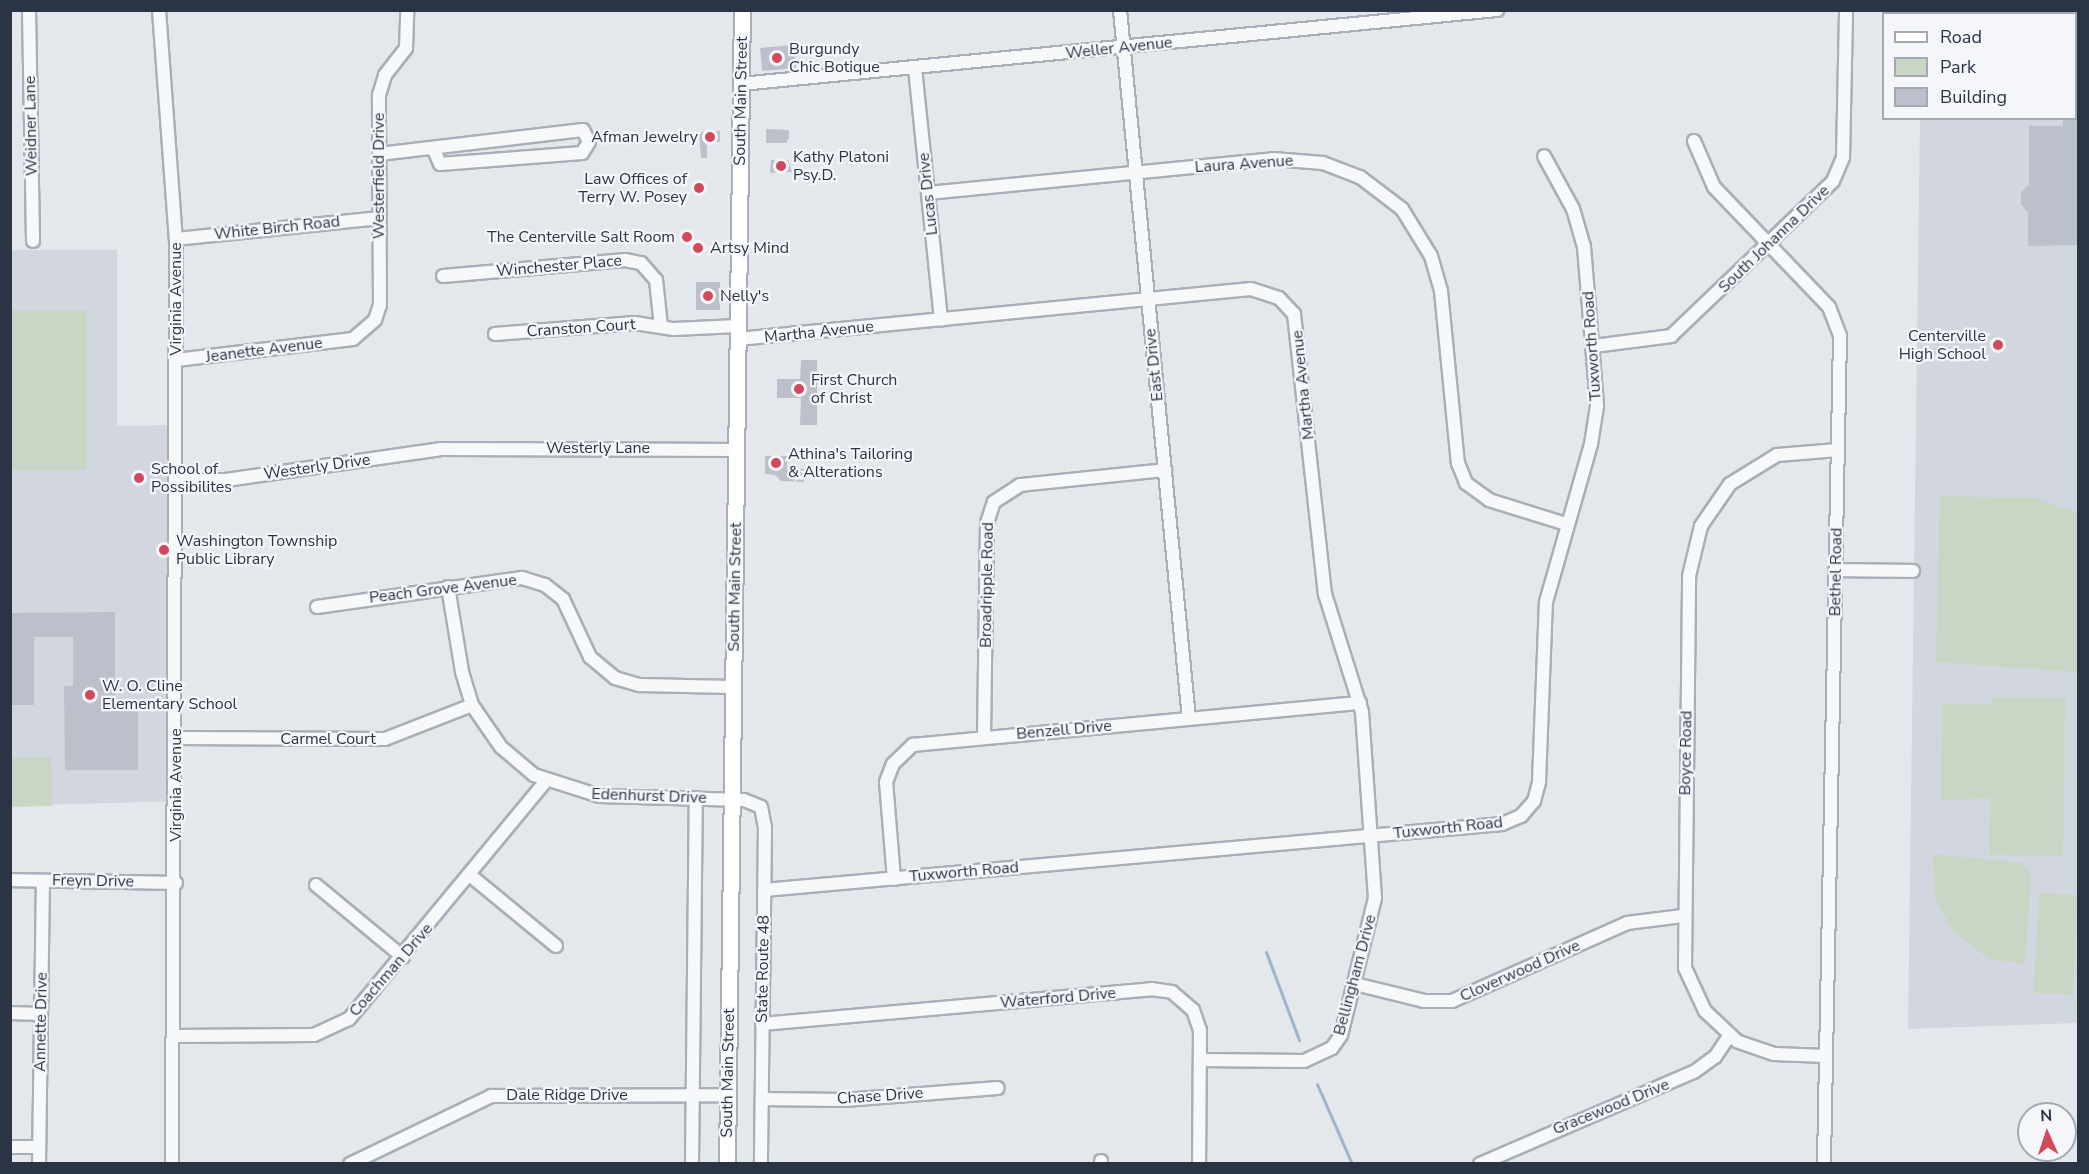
<!DOCTYPE html>
<style>
body{margin:0}
#map{position:relative;width:2089px;height:1174px;overflow:hidden;background:#e4e7ec;font-family:"Nunito Sans",sans-serif}
div>[style]{position:absolute}
[style*='--x']{left:calc(var(--x)*1px);top:calc(var(--y)*1px);width:calc(var(--w)*1px);rotate:calc(var(--a)*1deg)}
.built>*{inset:0;background:#d2d6de}
.green>*{inset:0;background:#c9d6c5;transform-origin:0 0}
.stream>*{height:3px;margin:-1.5px;padding:0 1.5px;transform-origin:1.5px;border-radius:1.5px;background:#9fb4cc}
.building>*{inset:0;background:#bbc0ca;transform-origin:0 0}
.roads{filter:drop-shadow(2px 0 #a9aeb7) drop-shadow(-2px 0 #a9aeb7) drop-shadow(0 2px #a9aeb7) drop-shadow(0 -2px #a9aeb7)}
.minor>*{height:12px;margin:-6px;padding:0 6px;transform-origin:6px;border-radius:6px;background:#f7f8fa}
.major>*{height:15px;margin:-7.5px;padding:0 7.5px;transform-origin:7.5px;border-radius:7.5px;background:#fff}
.dots>*{width:16px;height:16px;translate:-50% -50%;box-sizing:border-box;border:3px solid #f4f6f9;border-radius:50%}
span{translate:-50% -50%;white-space:nowrap;text-align:center;line-height:1.15;-webkit-text-stroke:4.5px #f4f6f9;paint-order:stroke}
.street-label{font-size:16px;color:#2b3445}
.poi-label{font-size:16px;color:#2b3445}
.left{translate:0 -50%;text-align:left}
.right{translate:-100% -50%;text-align:right}
.frame{position:absolute;inset:0;border:12px solid #2b3445;pointer-events:none}
.legend{position:absolute;left:1882px;top:12px;width:195px;height:108px;box-sizing:border-box;background:#f4f6f9;border:2px solid #a4a8b1;margin:0;padding:8px 10px;list-style:none;font-size:18px;color:#2b3445}
.legend li{display:flex;align-items:center;gap:12px;height:30px}
.legend b{width:30px;border:2px solid #a4a8b1}
.north{position:absolute;left:2017px;top:1102px;width:60px;height:60px;box-sizing:border-box;background:#f4f6f9;border:2px solid #a4a8b1;border-radius:50%;rotate:357deg;font-size:16px;font-weight:700;line-height:24px;text-align:center;color:#2b3445}
.north::after{content:'';display:block;margin:auto;width:21px;height:27px;background:#d1495b;clip-path:polygon(50% 0,100% 100%,50% 72%,0 100%)}
</style>
<div id="map">
<div class="built">
<i style="clip-path:polygon(1922px 11px,2078px 11px,2078px 1023px,1908px 1029px,1920px 119px,2076px 118px,2076px 14px)"></i>
<i style="clip-path:polygon(10px 250px,117px 250px,117px 426px,176px 425px,176px 801px,11px 806px)"></i>
</div>
<div class="green">
<i style="left:86px;top:310px;width:160px;height:75px;rotate:90deg"></i>
<i style="clip-path:polygon(1940px 496px,2035px 498px,2078px 513px,2078px 672px,1936px 662px)"></i>
<i style="clip-path:polygon(1992px 697px,2065px 698px,2063px 856px,1989px 855px,1990px 798px,1941px 801px,1942px 704px,1991px 705px)"></i>
<i style="left:51px;top:757px;width:49px;height:40px;rotate:89deg"></i>
<i style="clip-path:polygon(1933px 854px,2023px 863px,2031px 875px,2025px 964px,1989px 959px,1954px 932px,1935px 900px)"></i>
<i style="left:2039px;top:893px;width:39px;height:100px;rotate:3deg"></i>
</div>
<div class="stream">
<i style="--x:1266;--y:952;--w:94;--a:69.4"></i>
<i style="--x:1317;--y:1084;--w:87;--a:66.4"></i>
</div>
<div class="building">
<i style="left:794px;top:45px;width:23px;height:34px;rotate:85deg"></i>
<i style="clip-path:polygon(2063px 118px,2079px 118px,2079px 245px,2028px 246px,2028px 213px,2021px 204px,2021px 192px,2029px 185px,2029px 126px,2063px 126px)"></i>
<i style="clip-path:polygon(766px 129px,789px 130px,789px 138px,786px 143px,766px 143px)"></i>
<i style="clip-path:polygon(720px 131px,720px 142px,707px 142px,707px 158px,701px 158px,699px 132px)"></i>
<i style="clip-path:polygon(771px 160px,788px 160px,792px 172px,770px 173px)"></i>
<i style="left:696px;top:282px;width:24px;height:28px"></i>
<i style="clip-path:polygon(801px 360px,817px 360px,817px 425px,800px 425px,801px 398px,777px 398px,777px 379px,800px 379px)"></i>
<i style="clip-path:polygon(765px 456px,787px 456px,787px 469px,804px 469px,804px 482px,781px 481px,775px 475px,765px 474px)"></i>
<i style="clip-path:polygon(115px 612px,115px 704px,138px 704px,138px 770px,65px 770px,64px 686px,73px 686px,73px 637px,34px 637px,34px 705px,10px 705px,10px 613px)"></i>
</div>
<div class="roads">
<div class="minor">
<i style="--x:29;--y:10;--w:231;--a:89"></i>
<i style="--x:159;--y:10;--w:230;--a:85.8"></i>
<i style="--x:176;--y:239;--w:925;--a:90.25"></i>
<i style="--x:1120;--y:10;--w:712;--a:84.44"></i>
<i style="--x:915;--y:68;--w:253;--a:84.1"></i>
<i style="--x:741;--y:84;--w:760;--a:-5.59"></i>
<i style="--x:1694;--y:141;--w:50;--a:66.5"></i>
<i style="--x:1714;--y:187;--w:166;--a:46.2"></i>
<i style="--x:1829;--y:307;--w:31;--a:69"></i>
<i style="--x:1840;--y:336;--w:828;--a:91.11"></i>
<i style="--x:379;--y:154;--w:205;--a:-6.7"></i>
<i style="--x:583;--y:130;--w:13;--a:63"></i>
<i style="--x:589;--y:142;--w:13;--a:122"></i>
<i style="--x:582;--y:153;--w:142;--a:175.6"></i>
<i style="--x:440;--y:164;--w:15;--a:-113"></i>
<i style="--x:928;--y:193;--w:347;--a:-5.6"></i>
<i style="--x:1273;--y:159;--w:50;--a:4.6"></i>
<i style="--x:1323;--y:163;--w:40;--a:21"></i>
<i style="--x:1360;--y:177;--w:53;--a:37.3"></i>
<i style="--x:1402;--y:209;--w:55;--a:58.3"></i>
<i style="--x:1431;--y:256;--w:36;--a:74"></i>
<i style="--x:1441;--y:291;--w:173;--a:84.4"></i>
<i style="--x:1458;--y:463;--w:22;--a:68"></i>
<i style="--x:1466;--y:483;--w:29;--a:36"></i>
<i style="--x:1489;--y:500;--w:81;--a:17.3"></i>
<i style="--x:176;--y:239;--w:204;--a:-5.9"></i>
<i style="--x:443;--y:276;--w:183;--a:-5"></i>
<i style="--x:625;--y:260;--w:16;--a:11"></i>
<i style="--x:641;--y:263;--w:23;--a:49"></i>
<i style="--x:656;--y:280;--w:47;--a:83.9"></i>
<i style="--x:495;--y:334;--w:140;--a:-4.5"></i>
<i style="--x:635;--y:323;--w:39;--a:9"></i>
<i style="--x:674;--y:329;--w:64;--a:-2.7"></i>
<i style="--x:738;--y:339;--w:515;--a:-5.57"></i>
<i style="--x:1251;--y:289;--w:29;--a:18"></i>
<i style="--x:1279;--y:298;--w:22;--a:47"></i>
<i style="--x:1294;--y:314;--w:282;--a:83.7"></i>
<i style="--x:1325;--y:594;--w:124;--a:72.6"></i>
<i style="--x:1362;--y:712;--w:186;--a:86"></i>
<i style="--x:1375;--y:898;--w:141;--a:103.9"></i>
<i style="--x:1341;--y:1035;--w:16;--a:125"></i>
<i style="--x:1332;--y:1048;--w:31;--a:155"></i>
<i style="--x:1304;--y:1061;--w:104;--a:-179.4"></i>
<i style="--x:1594;--y:346;--w:78;--a:-7.4"></i>
<i style="--x:1671;--y:336;--w:224;--a:-43.7"></i>
<i style="--x:1833;--y:181;--w:26;--a:-67"></i>
<i style="--x:1843;--y:157;--w:147;--a:-88.8"></i>
<i style="--x:176;--y:360;--w:178;--a:-6.8"></i>
<i style="--x:353;--y:339;--w:29;--a:-41"></i>
<i style="--x:375;--y:320;--w:16;--a:-72"></i>
<i style="--x:380;--y:305;--w:210;--a:-90.3"></i>
<i style="--x:379;--y:95;--w:21;--a:-73"></i>
<i style="--x:385;--y:75;--w:34;--a:-52"></i>
<i style="--x:406;--y:48;--w:38;--a:-88"></i>
<i style="--x:176;--y:480;--w:50;--a:0"></i>
<i style="--x:226;--y:480;--w:216;--a:-8.2"></i>
<i style="--x:440;--y:449;--w:297;--a:0.2"></i>
<i style="--x:1836;--y:570;--w:77;--a:0.7"></i>
<i style="--x:448;--y:587;--w:86;--a:80.6"></i>
<i style="--x:462;--y:672;--w:34;--a:73"></i>
<i style="--x:472;--y:705;--w:51;--a:55.4"></i>
<i style="--x:501;--y:747;--w:43;--a:40.3"></i>
<i style="--x:534;--y:775;--w:69;--a:17.7"></i>
<i style="--x:600;--y:796;--w:144;--a:1.6"></i>
<i style="--x:744;--y:800;--w:18;--a:22"></i>
<i style="--x:761;--y:807;--w:21;--a:79"></i>
<i style="--x:765;--y:828;--w:336;--a:90.7"></i>
<i style="--x:317;--y:607;--w:207;--a:-8.1"></i>
<i style="--x:522;--y:578;--w:24;--a:17"></i>
<i style="--x:545;--y:585;--w:23;--a:38"></i>
<i style="--x:563;--y:599;--w:64;--a:65"></i>
<i style="--x:590;--y:657;--w:33;--a:40"></i>
<i style="--x:615;--y:678;--w:26;--a:16"></i>
<i style="--x:640;--y:685;--w:93;--a:1.2"></i>
<i style="--x:984;--y:737;--w:214;--a:-89.2"></i>
<i style="--x:987;--y:523;--w:22;--a:-72"></i>
<i style="--x:994;--y:502;--w:31;--a:-33"></i>
<i style="--x:1020;--y:485;--w:146;--a:-5.9"></i>
<i style="--x:176;--y:738;--w:209;--a:0.3"></i>
<i style="--x:385;--y:739;--w:93;--a:-21.3"></i>
<i style="--x:471;--y:876;--w:110;--a:39.5"></i>
<i style="--x:894;--y:879;--w:97;--a:-94.7"></i>
<i style="--x:886;--y:782;--w:19;--a:-69"></i>
<i style="--x:893;--y:764;--w:28;--a:-44"></i>
<i style="--x:913;--y:745;--w:449;--a:-5.4"></i>
<i style="--x:10;--y:880;--w:166;--a:1"></i>
<i style="--x:316;--y:885;--w:113;--a:39.6"></i>
<i style="--x:764;--y:890;--w:741;--a:-5.11"></i>
<i style="--x:1502;--y:824;--w:21;--a:-23"></i>
<i style="--x:1521;--y:816;--w:20;--a:-49"></i>
<i style="--x:1534;--y:801;--w:20;--a:-75"></i>
<i style="--x:1539;--y:782;--w:180;--a:-87.8"></i>
<i style="--x:1546;--y:602;--w:164;--a:-74.1"></i>
<i style="--x:1591;--y:444;--w:39;--a:-81"></i>
<i style="--x:1597;--y:405;--w:159;--a:-94.7"></i>
<i style="--x:1584;--y:247;--w:40;--a:-106"></i>
<i style="--x:1573;--y:209;--w:60;--a:-118.7"></i>
<i style="--x:1355;--y:984;--w:71;--a:13.8"></i>
<i style="--x:1424;--y:1001;--w:28;--a:0"></i>
<i style="--x:1452;--y:1001;--w:192;--a:-24"></i>
<i style="--x:1627;--y:923;--w:56;--a:-7.1"></i>
<i style="--x:10;--y:1013;--w:31;--a:2"></i>
<i style="--x:762;--y:1024;--w:391;--a:-5.1"></i>
<i style="--x:1151;--y:989;--w:21;--a:8"></i>
<i style="--x:1172;--y:992;--w:28;--a:41"></i>
<i style="--x:1193;--y:1010;--w:21;--a:71"></i>
<i style="--x:1200;--y:1030;--w:134;--a:90.4"></i>
<i style="--x:174;--y:1036;--w:140;--a:-0.4"></i>
<i style="--x:314;--y:1035;--w:38;--a:-25"></i>
<i style="--x:349;--y:1019;--w:309;--a:-50.4"></i>
<i style="--x:1826;--y:1056;--w:52;--a:-177.8"></i>
<i style="--x:1774;--y:1054;--w:39;--a:-161"></i>
<i style="--x:1737;--y:1041;--w:44;--a:-136.8"></i>
<i style="--x:1705;--y:1011;--w:47;--a:-114.9"></i>
<i style="--x:1685;--y:968;--w:392;--a:-89.4"></i>
<i style="--x:1689;--y:576;--w:51;--a:-76.5"></i>
<i style="--x:1701;--y:526;--w:51;--a:-55.4"></i>
<i style="--x:1730;--y:484;--w:55;--a:-31.7"></i>
<i style="--x:1777;--y:455;--w:61;--a:-4.7"></i>
<i style="--x:762;--y:1099;--w:83;--a:0.7"></i>
<i style="--x:845;--y:1100;--w:153;--a:-4.5"></i>
<i style="--x:10;--y:1147;--w:29;--a:0"></i>
<i style="--x:1101;--y:1161;--w:3;--a:90"></i>
<i style="--x:39;--y:1164;--w:283;--a:-89.2"></i>
<i style="--x:350;--y:1164;--w:157;--a:-25.7"></i>
<i style="--x:491;--y:1096;--w:237;--a:-0.2"></i>
<i style="--x:692;--y:1164;--w:366;--a:-89.4"></i>
<i style="--x:1480;--y:1164;--w:233;--a:-23.3"></i>
<i style="--x:1694;--y:1072;--w:26;--a:-36"></i>
<i style="--x:1715;--y:1057;--w:27;--a:-56"></i>
</div>
<div class="major">
<i style="--x:727;--y:1164;--w:1154;--a:-89.26"></i>
</div>
</div>
<div class="dots">
<i style="left:777px;top:58px;background:#d1495b"></i>
<i style="left:710px;top:137px;background:#d1495b"></i>
<i style="left:781px;top:166px;background:#d1495b"></i>
<i style="left:699px;top:188px;background:#d1495b"></i>
<i style="left:687px;top:237px;background:#d1495b"></i>
<i style="left:698px;top:248px;background:#d1495b"></i>
<i style="left:708px;top:296px;background:#d1495b"></i>
<i style="left:1998px;top:345px;background:#d1495b"></i>
<i style="left:799px;top:389px;background:#d1495b"></i>
<i style="left:776px;top:463px;background:#d1495b"></i>
<i style="left:139px;top:478px;background:#d1495b"></i>
<i style="left:164px;top:550px;background:#d1495b"></i>
<i style="left:90px;top:695px;background:#d1495b"></i>
</div>
<div class="street-label">
<span style="left:1119px;top:48px;rotate:-6deg">Weller Avenue</span>
<span style="left:741px;top:101px;rotate:-89deg">South Main Street</span>
<span style="left:31px;top:126px;rotate:-91deg">Weidner Lane</span>
<span style="left:1244px;top:164px;rotate:-4deg">Laura Avenue</span>
<span style="left:379px;top:176px;rotate:-90deg">Westerfield Drive</span>
<span style="left:928px;top:194px;rotate:-96deg">Lucas Drive</span>
<span style="left:277px;top:228px;rotate:-6deg">White Birch Road</span>
<span style="left:1774px;top:239px;rotate:-44deg">South Johanna Drive</span>
<span style="left:559px;top:266px;rotate:-5deg">Winchester Place</span>
<span style="left:176px;top:299px;rotate:-90deg">Virginia Avenue</span>
<span style="left:581px;top:328px;rotate:-4deg">Cranston Court</span>
<span style="left:819px;top:332px;rotate:-6deg">Martha Avenue</span>
<span style="left:1592px;top:346px;rotate:-94deg">Tuxworth Road</span>
<span style="left:264px;top:350px;rotate:-7deg">Jeanette Avenue</span>
<span style="left:1154px;top:365px;rotate:-96deg">East Drive</span>
<span style="left:1303px;top:385px;rotate:-96deg">Martha Avenue</span>
<span style="left:598px;top:448px">Westerly Lane</span>
<span style="left:317px;top:467px;rotate:-8deg">Westerly Drive</span>
<span style="left:1836px;top:572px;rotate:-89deg">Bethel Road</span>
<span style="left:987px;top:585px;rotate:-89deg">Broadripple Road</span>
<span style="left:735px;top:587px;rotate:-89deg">South Main Street</span>
<span style="left:443px;top:589px;rotate:-7deg">Peach Grove Avenue</span>
<span style="left:1064px;top:730px;rotate:-5deg">Benzell Drive</span>
<span style="left:328px;top:739px">Carmel Court</span>
<span style="left:1686px;top:753px;rotate:-89deg">Boyce Road</span>
<span style="left:176px;top:785px;rotate:-90deg">Virginia Avenue</span>
<span style="left:649px;top:796px;rotate:2deg">Edenhurst Drive</span>
<span style="left:1448px;top:828px;rotate:-6deg">Tuxworth Road</span>
<span style="left:964px;top:872px;rotate:-5deg">Tuxworth Road</span>
<span style="left:93px;top:881px;rotate:1deg">Freyn Drive</span>
<span style="left:763px;top:969px;rotate:-89deg">State Route 48</span>
<span style="left:391px;top:970px;rotate:-49deg">Coachman Drive</span>
<span style="left:1520px;top:971px;rotate:-24deg">Cloverwood Drive</span>
<span style="left:1355px;top:975px;rotate:-75deg">Bellingham Drive</span>
<span style="left:1058px;top:998px;rotate:-5deg">Waterford Drive</span>
<span style="left:41px;top:1022px;rotate:-89deg">Annette Drive</span>
<span style="left:728px;top:1073px;rotate:-89deg">South Main Street</span>
<span style="left:567px;top:1095px">Dale Ridge Drive</span>
<span style="left:880px;top:1096px;rotate:-4deg">Chase Drive</span>
<span style="left:1611px;top:1107px;rotate:-22deg">Gracewood Drive</span>
</div>
<div class="poi-label">
<span class="left" style="left:789px;top:58px">Burgundy<br>Chic Botique</span>
<span class="right" style="left:698px;top:137px">Afman Jewelry</span>
<span class="left" style="left:793px;top:166px">Kathy Platoni<br>Psy.D.</span>
<span class="right" style="left:687px;top:188px">Law Offices of<br>Terry W. Posey</span>
<span class="right" style="left:675px;top:237px">The Centerville Salt Room</span>
<span class="left" style="left:710px;top:248px">Artsy Mind</span>
<span class="left" style="left:720px;top:296px">Nelly's</span>
<span class="right" style="left:1986px;top:345px">Centerville<br>High School</span>
<span class="left" style="left:811px;top:389px">First Church<br>of Christ</span>
<span class="left" style="left:788px;top:463px">Athina's Tailoring<br>&amp; Alterations</span>
<span class="left" style="left:151px;top:478px">School of<br>Possibilites</span>
<span class="left" style="left:176px;top:550px">Washington Township<br>Public Library</span>
<span class="left" style="left:102px;top:695px">W. O. Cline<br>Elementary School</span>
</div>
<div class="frame"></div>
<ul class="legend">
<li><b style="height:8px;background:#fff"></b>Road</li>
<li><b style="height:16px;background:#c9d6c5"></b>Park</li>
<li><b style="height:16px;background:#bbc0ca"></b>Building</li>
</ul>
<div class="north">N</div>
</div>
